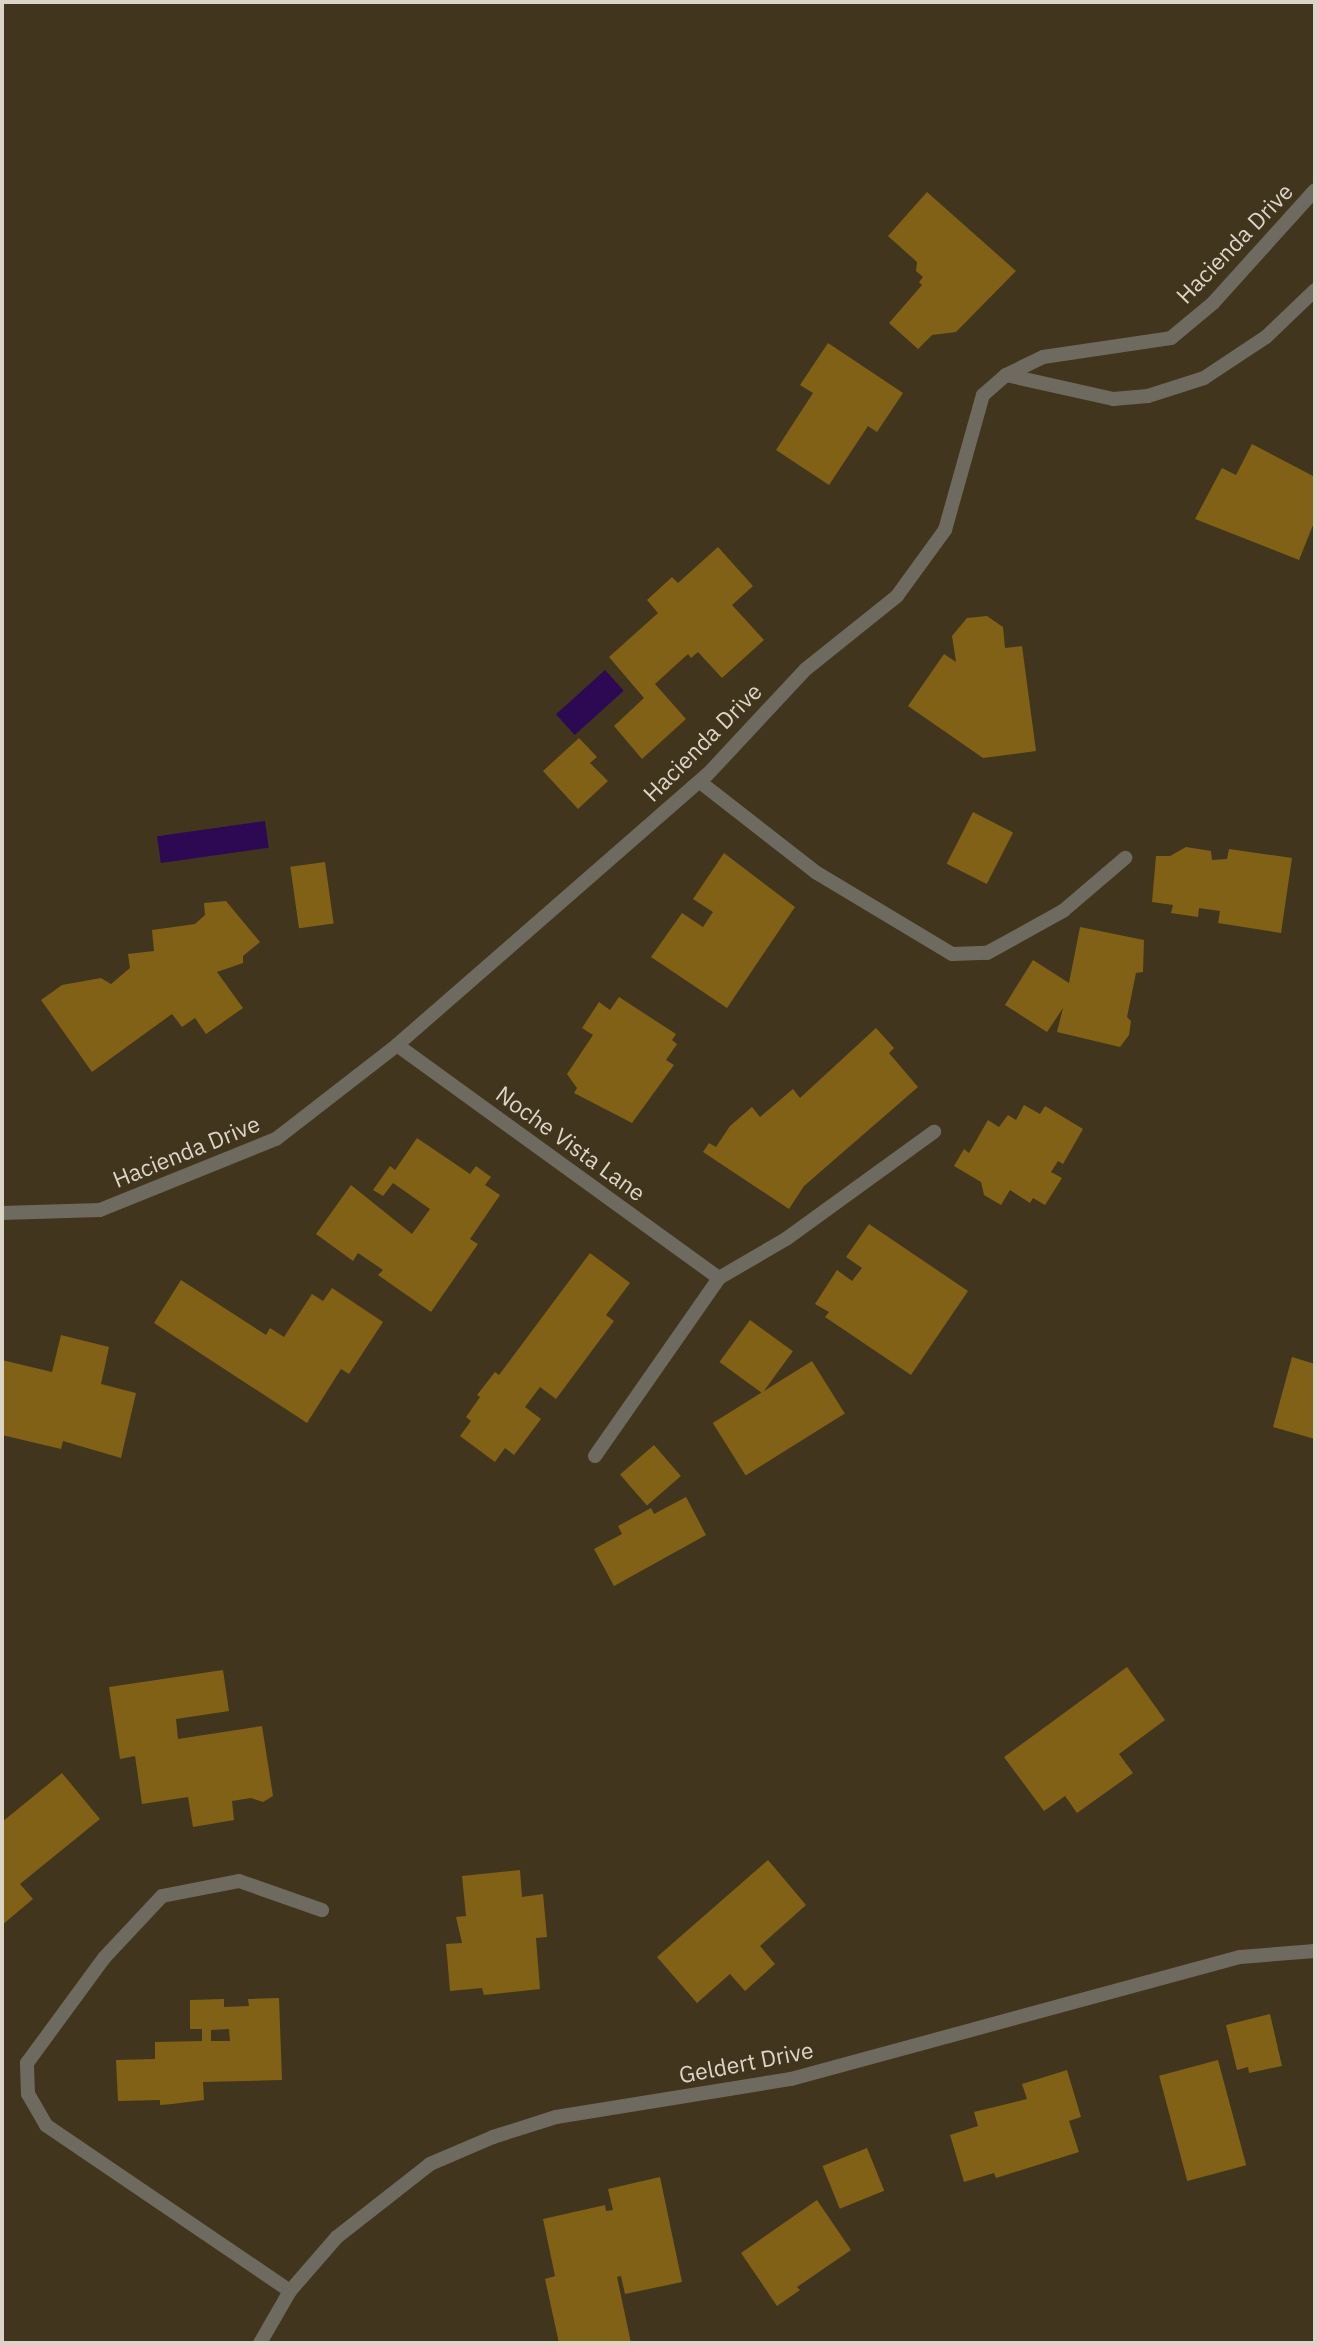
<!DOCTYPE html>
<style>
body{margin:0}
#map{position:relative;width:1317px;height:2345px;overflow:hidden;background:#41351d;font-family:"IBM Plex Sans",sans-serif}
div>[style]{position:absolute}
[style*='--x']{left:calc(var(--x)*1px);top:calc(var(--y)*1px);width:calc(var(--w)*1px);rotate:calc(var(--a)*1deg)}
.water>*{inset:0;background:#2d0953;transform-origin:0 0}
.building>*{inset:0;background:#816116;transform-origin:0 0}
.lane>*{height:14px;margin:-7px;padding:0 7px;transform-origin:7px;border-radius:7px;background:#6f6a5f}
.street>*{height:14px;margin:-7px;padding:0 7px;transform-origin:7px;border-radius:7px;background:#6f6a5f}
span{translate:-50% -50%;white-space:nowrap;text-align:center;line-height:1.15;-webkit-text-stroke:6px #41351d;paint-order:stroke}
.street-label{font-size:23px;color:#dcd5c7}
.frame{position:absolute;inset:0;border:4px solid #dcd5c7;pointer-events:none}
</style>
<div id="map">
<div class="water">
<i style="left:605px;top:670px;width:28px;height:66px;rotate:48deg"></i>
<i style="left:265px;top:821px;width:27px;height:109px;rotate:82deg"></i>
</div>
<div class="building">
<i style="clip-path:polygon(927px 192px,1016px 271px,956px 332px,932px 335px,918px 349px,889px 323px,922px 285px,919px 282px,923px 277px,916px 271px,917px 262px,888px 236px)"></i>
<i style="clip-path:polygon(828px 343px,903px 393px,877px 432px,868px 426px,829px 485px,776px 450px,813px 393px,800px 385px)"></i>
<i style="clip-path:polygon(1252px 444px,1315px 477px,1315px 520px,1299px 560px,1195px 519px,1222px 468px,1236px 475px)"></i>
<i style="clip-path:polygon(718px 547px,753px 586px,732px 605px,764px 640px,722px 678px,698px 652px,691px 658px,688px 654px,655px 684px,686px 719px,642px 759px,614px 726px,644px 698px,609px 657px,658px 613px,647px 600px,672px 577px,678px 583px)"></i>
<i style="clip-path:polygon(987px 616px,1003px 627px,1005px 648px,1022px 646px,1036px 751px,983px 758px,908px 706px,944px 654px,956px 662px,952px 636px,967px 618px)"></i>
<i style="clip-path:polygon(579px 738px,597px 757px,590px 763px,608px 781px,578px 809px,543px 771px)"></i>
<i style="left:973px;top:812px;width:45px;height:58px;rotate:27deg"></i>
<i style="clip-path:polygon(1186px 847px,1211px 851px,1212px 860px,1227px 859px,1229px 849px,1292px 858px,1281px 933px,1218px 923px,1220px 911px,1199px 908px,1198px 917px,1171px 913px,1173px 905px,1152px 902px,1156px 856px,1170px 856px)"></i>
<i style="clip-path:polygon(724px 853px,795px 907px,727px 1008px,651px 957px,682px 913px,703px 927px,713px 912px,693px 899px)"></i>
<i style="left:325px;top:862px;width:62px;height:35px;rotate:82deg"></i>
<i style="clip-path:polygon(226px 901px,260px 942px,243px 956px,243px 963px,217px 972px,243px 1008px,206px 1034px,195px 1018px,182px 1027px,172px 1014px,92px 1072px,41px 1000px,62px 985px,101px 978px,111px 984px,130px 968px,128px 954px,154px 951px,152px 930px,195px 924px,205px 915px,204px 903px)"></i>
<i style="clip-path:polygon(1080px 927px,1144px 940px,1143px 972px,1136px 973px,1127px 1017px,1131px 1021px,1129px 1035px,1120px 1047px,1057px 1032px,1063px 1008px,1047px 1032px,1005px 1005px,1033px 960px,1069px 983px)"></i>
<i style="clip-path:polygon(619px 997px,676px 1034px,672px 1040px,677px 1044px,666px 1060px,674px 1065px,632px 1123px,574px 1093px,577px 1088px,567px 1074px,593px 1035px,582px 1028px,599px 1002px,610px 1010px)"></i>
<i style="clip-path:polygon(876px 1028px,894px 1048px,889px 1053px,918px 1087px,804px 1186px,789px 1209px,703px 1152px,709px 1143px,716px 1147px,730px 1126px,752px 1107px,760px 1117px,793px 1089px,800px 1098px)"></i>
<i style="clip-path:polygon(1024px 1105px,1040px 1114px,1045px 1106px,1083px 1129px,1063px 1164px,1058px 1161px,1051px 1172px,1062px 1178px,1045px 1205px,1033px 1198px,1030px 1203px,1010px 1190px,1001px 1205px,984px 1195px,981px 1182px,954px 1166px,964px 1149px,969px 1153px,988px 1120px,999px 1127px,1008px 1115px,1016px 1120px)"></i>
<i style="clip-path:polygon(417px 1138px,470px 1174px,476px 1166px,491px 1177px,485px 1185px,500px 1195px,470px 1239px,478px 1244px,431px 1312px,378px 1275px,383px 1270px,358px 1253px,353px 1261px,316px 1234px,351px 1185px,412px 1234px,430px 1209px,393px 1183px,383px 1196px,373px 1190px,390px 1166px,395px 1170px)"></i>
<i style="clip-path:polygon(869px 1224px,968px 1291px,911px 1375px,825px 1317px,829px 1312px,815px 1304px,837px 1270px,852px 1281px,862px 1268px,846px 1257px)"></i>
<i style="clip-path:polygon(590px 1253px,630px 1283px,606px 1315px,614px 1321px,556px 1399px,540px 1387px,525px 1407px,541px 1419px,514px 1455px,505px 1448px,495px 1462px,460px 1436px,471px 1421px,466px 1417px,480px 1397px,477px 1395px,495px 1372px,499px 1375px)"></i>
<i style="clip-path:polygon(181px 1280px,266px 1335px,270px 1328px,284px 1337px,312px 1294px,323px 1301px,332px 1288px,383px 1322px,349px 1374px,341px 1369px,307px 1423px,154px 1323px)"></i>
<i style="left:750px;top:1320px;width:53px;height:52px;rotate:36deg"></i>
<i style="clip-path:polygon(61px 1335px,109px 1347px,101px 1384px,136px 1393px,121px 1458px,63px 1441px,61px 1449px,2px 1435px,2px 1360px,52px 1372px)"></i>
<i style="clip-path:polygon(1292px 1357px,1315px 1364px,1315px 1439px,1273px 1427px)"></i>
<i style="left:812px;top:1361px;width:62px;height:117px;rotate:58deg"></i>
<i style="left:654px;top:1445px;width:41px;height:45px;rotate:49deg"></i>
<i style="clip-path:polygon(686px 1497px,706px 1535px,614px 1586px,594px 1549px,622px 1534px,618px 1526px,651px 1508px,654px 1514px)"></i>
<i style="clip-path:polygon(1127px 1667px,1165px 1720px,1119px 1754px,1133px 1773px,1077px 1813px,1065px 1796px,1044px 1811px,1004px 1757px)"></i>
<i style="clip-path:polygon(223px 1670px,229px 1711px,176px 1719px,178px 1739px,262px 1726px,273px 1796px,263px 1802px,251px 1798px,232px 1801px,234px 1820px,193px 1827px,188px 1797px,142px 1804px,135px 1756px,120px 1759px,109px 1687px)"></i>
<i style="clip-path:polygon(62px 1773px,100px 1819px,20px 1884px,33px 1899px,2px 1925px,2px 1822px)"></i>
<i style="clip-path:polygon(768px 1860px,806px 1905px,760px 1946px,775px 1964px,745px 1991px,730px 1974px,697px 2003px,657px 1957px)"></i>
<i style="clip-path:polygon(520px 1870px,522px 1897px,543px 1894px,547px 1937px,536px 1938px,540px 1989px,484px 1995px,482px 1988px,450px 1991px,446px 1944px,462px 1943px,456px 1917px,466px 1916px,462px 1876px)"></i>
<i style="clip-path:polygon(evenodd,279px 1998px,282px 2080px,203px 2082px,204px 2100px,172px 2104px,160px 2105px,160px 2100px,118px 2101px,116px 2060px,155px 2059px,155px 2042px,202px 2041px,202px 2029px,190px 2029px,190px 2000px,224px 1999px,224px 2007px,249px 2006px,248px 1999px,279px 1998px,229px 2029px,230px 2041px,211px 2041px,211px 2030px,229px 2029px)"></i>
<i style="clip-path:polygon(1270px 2014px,1282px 2066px,1249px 2073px,1248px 2067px,1237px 2070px,1226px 2025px)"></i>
<i style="left:1218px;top:2060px;width:109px;height:61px;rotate:75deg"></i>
<i style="clip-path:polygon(1067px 2070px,1081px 2117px,1069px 2121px,1079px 2152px,996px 2178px,994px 2173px,964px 2182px,950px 2135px,978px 2126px,974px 2112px,1027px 2099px,1022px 2084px)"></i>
<i style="left:867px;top:2148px;width:46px;height:48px;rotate:68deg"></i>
<i style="clip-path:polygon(660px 2177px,682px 2282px,625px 2294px,621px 2276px,617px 2277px,631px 2343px,559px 2343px,545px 2279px,555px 2276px,543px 2219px,605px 2205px,606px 2211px,613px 2210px,608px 2189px)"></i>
<i style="clip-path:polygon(817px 2200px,851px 2250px,797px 2287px,800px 2290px,777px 2306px,741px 2253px)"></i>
</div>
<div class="lane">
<i style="--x:1006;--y:375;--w:110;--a:12.6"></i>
<i style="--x:1113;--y:399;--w:35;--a:-5"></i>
<i style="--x:1148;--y:396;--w:59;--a:-17.8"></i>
<i style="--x:1204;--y:378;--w:74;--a:-33.5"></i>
<i style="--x:1266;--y:337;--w:68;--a:-43.8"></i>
<i style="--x:700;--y:782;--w:148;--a:37.9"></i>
<i style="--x:817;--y:873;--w:157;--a:31"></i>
<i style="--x:952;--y:954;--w:35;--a:-2"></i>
<i style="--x:987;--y:953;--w:87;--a:-28.9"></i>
<i style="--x:1063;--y:911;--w:82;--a:-40.5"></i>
<i style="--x:595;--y:1456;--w:217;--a:-55.1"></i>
<i style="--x:719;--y:1278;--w:78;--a:-30.2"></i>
<i style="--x:786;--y:1239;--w:183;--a:-35.9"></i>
<i style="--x:290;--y:2291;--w:295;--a:-145.8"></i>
<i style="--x:46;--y:2125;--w:36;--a:-120"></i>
<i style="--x:28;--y:2094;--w:31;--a:-92"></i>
<i style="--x:27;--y:2063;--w:130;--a:-53.7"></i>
<i style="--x:104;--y:1958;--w:85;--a:-46.9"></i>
<i style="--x:162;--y:1896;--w:78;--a:-11"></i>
<i style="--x:239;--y:1881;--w:88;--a:19.3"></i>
</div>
<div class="street">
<i style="--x:397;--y:1045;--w:397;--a:35.9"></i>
<i style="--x:2;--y:1213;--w:98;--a:-1.8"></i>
<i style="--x:100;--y:1210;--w:190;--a:-22"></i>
<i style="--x:276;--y:1139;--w:153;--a:-37.8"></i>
<i style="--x:397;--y:1045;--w:411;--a:-41.1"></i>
<i style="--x:707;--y:775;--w:145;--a:-47"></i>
<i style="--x:806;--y:669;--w:117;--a:-38.7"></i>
<i style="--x:897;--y:596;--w:82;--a:-54"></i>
<i style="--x:945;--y:530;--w:140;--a:-74.3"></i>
<i style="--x:983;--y:395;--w:30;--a:-41"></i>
<i style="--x:1006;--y:375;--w:41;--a:-25.9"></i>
<i style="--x:1043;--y:357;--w:129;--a:-8.4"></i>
<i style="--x:1171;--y:338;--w:55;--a:-39.8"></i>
<i style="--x:1213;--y:303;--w:152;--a:-47.9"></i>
<i style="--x:260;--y:2343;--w:60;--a:-60"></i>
<i style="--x:290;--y:2291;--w:72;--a:-49"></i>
<i style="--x:337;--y:2237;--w:118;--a:-38.1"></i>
<i style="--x:430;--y:2164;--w:69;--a:-23.2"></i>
<i style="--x:493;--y:2137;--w:66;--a:-17.6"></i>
<i style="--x:556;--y:2117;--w:238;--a:-9.2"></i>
<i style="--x:791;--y:2079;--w:465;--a:-15.2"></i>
<i style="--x:1240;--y:1957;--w:75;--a:-4.6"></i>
</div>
<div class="street-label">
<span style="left:1234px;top:243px;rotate:-46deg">Hacienda Drive</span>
<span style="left:702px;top:742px;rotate:-45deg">Hacienda Drive</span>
<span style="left:571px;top:1143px;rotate:36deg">Noche Vista Lane</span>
<span style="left:186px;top:1151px;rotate:-22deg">Hacienda Drive</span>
<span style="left:746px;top:2062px;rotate:-11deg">Geldert Drive</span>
</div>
<div class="frame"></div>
</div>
